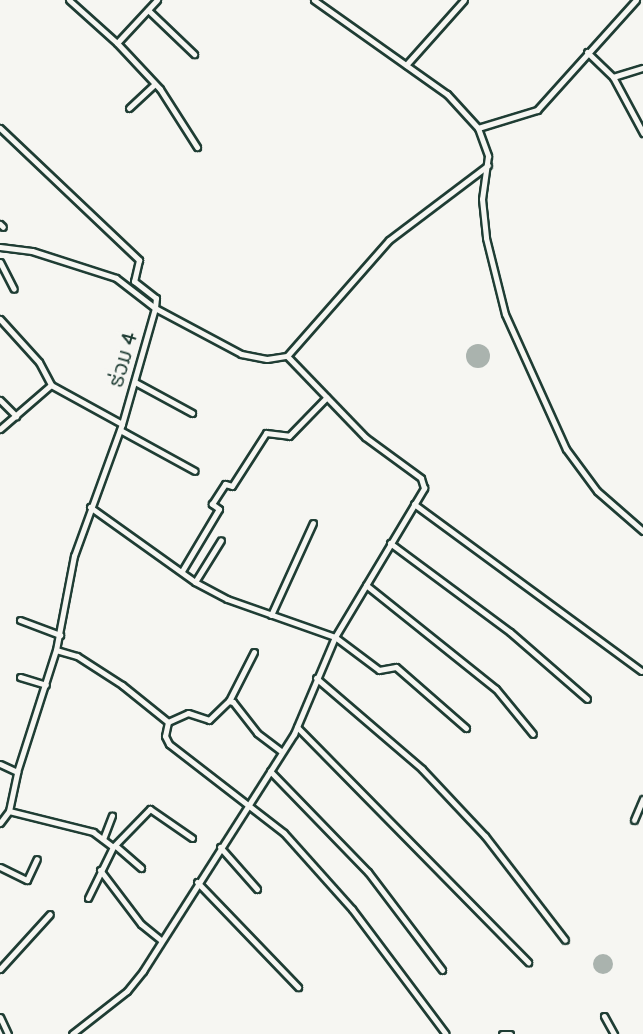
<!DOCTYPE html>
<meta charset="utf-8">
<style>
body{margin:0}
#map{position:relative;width:643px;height:1034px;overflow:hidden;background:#f6f6f2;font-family:"Balsamiq Sans","Noto Sans Lao",sans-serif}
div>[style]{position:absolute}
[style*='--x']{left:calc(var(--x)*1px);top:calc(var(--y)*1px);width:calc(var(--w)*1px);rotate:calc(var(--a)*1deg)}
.water>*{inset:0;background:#aab3ae}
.round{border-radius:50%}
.roads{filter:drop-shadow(2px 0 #1f3d34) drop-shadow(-2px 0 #1f3d34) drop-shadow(0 2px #1f3d34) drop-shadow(0 -2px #1f3d34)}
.street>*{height:5px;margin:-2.5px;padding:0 2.5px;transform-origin:2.5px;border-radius:2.5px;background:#f6f6f2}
span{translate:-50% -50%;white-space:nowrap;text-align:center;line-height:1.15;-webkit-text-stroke:7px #f6f6f2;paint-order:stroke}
.street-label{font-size:21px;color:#1f3d34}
</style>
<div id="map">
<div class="water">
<i class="round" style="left:466px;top:344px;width:24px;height:24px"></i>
<i class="round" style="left:593px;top:954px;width:20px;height:20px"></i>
</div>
<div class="roads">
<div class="street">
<i style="--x:69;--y:0;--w:64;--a:41.9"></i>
<i style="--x:117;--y:43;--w:59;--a:-47.1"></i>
<i style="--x:314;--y:0;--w:163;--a:35.3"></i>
<i style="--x:447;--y:94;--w:46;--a:47.6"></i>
<i style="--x:478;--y:128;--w:30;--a:70"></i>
<i style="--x:488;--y:156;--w:43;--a:97.9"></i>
<i style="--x:482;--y:199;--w:39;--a:84"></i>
<i style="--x:486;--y:238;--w:78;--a:76"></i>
<i style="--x:505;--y:314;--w:148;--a:65.7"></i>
<i style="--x:566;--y:449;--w:52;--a:53.6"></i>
<i style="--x:597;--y:491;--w:61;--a:41"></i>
<i style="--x:148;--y:10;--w:64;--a:43.7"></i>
<i style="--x:117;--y:43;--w:63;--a:46.9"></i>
<i style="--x:160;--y:89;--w:69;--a:57.5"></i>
<i style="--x:587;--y:52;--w:36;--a:44"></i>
<i style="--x:613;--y:77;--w:64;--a:61.8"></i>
<i style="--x:406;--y:65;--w:87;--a:-48.3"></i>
<i style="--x:613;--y:77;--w:31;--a:-17"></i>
<i style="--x:129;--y:108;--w:35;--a:-43"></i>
<i style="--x:0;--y:128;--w:192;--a:43.5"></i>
<i style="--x:139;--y:260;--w:22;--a:103"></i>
<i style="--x:134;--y:281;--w:28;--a:38"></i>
<i style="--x:156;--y:298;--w:10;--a:96"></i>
<i style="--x:478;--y:128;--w:62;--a:-17"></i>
<i style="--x:537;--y:110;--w:148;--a:-48"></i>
<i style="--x:0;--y:224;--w:4;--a:45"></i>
<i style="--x:0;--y:247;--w:32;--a:7"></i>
<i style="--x:32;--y:251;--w:88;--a:17.8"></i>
<i style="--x:116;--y:278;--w:49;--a:37.6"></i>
<i style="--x:0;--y:262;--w:30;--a:63"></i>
<i style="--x:0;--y:319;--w:58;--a:47.8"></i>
<i style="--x:39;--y:362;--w:26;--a:62"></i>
<i style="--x:51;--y:385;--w:81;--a:28.8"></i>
<i style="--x:135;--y:382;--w:65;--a:28.5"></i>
<i style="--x:0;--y:400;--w:23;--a:45"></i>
<i style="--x:0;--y:429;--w:67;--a:-40.8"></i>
<i style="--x:120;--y:430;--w:85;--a:28.7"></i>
<i style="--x:414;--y:504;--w:282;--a:36.3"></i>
<i style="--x:90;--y:507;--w:129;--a:35.5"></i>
<i style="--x:195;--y:582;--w:36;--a:28"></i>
<i style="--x:227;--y:599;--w:114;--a:19.4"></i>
<i style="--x:335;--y:637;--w:55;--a:36.9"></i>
<i style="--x:379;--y:670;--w:17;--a:-10"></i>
<i style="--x:396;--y:667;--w:93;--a:41.1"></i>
<i style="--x:390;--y:543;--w:149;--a:36.6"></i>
<i style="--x:510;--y:632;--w:102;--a:41"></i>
<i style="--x:182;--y:571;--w:72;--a:-59.2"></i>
<i style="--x:219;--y:509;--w:9;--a:-144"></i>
<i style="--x:212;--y:504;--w:24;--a:-57"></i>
<i style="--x:225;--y:484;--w:7;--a:16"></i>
<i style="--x:232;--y:486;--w:63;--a:-57.3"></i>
<i style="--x:266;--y:433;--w:23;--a:7"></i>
<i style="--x:289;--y:436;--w:54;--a:-45.7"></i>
<i style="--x:195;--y:582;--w:49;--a:-58.2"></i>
<i style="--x:366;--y:585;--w:166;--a:38.7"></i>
<i style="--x:496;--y:689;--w:58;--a:50.6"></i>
<i style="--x:271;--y:615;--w:101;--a:-65.5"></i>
<i style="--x:20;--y:620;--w:43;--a:20.6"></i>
<i style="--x:56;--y:650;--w:22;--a:16"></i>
<i style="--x:77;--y:656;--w:54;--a:32.8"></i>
<i style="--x:122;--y:685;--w:59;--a:38.8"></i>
<i style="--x:20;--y:677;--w:27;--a:17"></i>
<i style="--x:316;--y:678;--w:140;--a:40.6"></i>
<i style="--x:422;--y:769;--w:92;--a:46.8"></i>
<i style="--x:485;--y:836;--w:131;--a:52.4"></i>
<i style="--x:229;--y:701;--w:55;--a:-63"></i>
<i style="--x:168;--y:722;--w:14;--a:102"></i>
<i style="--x:165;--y:736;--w:9;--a:63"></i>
<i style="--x:169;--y:744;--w:145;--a:37.7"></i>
<i style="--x:284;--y:833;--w:102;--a:48.2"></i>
<i style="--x:352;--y:909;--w:156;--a:53.1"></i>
<i style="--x:168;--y:722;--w:22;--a:-24"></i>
<i style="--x:188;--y:713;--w:22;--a:18"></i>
<i style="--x:209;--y:720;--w:28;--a:-44"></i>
<i style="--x:229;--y:701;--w:4;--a:14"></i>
<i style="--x:233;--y:702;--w:39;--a:52"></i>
<i style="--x:257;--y:733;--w:31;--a:37"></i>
<i style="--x:297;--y:727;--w:330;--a:45.5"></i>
<i style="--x:0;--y:764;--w:19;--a:25"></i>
<i style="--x:270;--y:771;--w:141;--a:45.9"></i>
<i style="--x:368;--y:872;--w:123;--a:52.9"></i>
<i style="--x:9;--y:811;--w:87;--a:14"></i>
<i style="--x:93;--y:832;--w:25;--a:37"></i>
<i style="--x:634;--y:820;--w:23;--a:-67"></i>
<i style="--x:0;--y:823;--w:15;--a:-53"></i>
<i style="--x:9;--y:811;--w:40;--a:-78"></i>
<i style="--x:17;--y:772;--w:128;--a:-72.3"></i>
<i style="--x:56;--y:650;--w:96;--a:-79.2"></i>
<i style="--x:74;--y:556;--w:140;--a:-70"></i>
<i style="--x:122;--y:424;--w:121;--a:-74.1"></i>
<i style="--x:155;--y:308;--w:98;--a:28.1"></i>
<i style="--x:241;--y:354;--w:26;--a:11"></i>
<i style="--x:267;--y:359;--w:20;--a:-9"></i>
<i style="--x:287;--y:356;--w:154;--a:-48.7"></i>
<i style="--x:389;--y:240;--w:124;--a:-37.1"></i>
<i style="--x:103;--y:839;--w:25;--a:-69"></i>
<i style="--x:117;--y:847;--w:32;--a:41"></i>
<i style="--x:220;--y:847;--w:56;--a:48.6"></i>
<i style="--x:0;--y:867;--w:30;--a:26"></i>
<i style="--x:27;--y:880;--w:23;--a:-65"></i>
<i style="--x:100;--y:870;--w:68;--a:52.8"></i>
<i style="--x:141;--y:924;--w:26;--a:39"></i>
<i style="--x:197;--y:882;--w:146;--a:46.1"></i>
<i style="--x:88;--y:898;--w:57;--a:-63.9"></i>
<i style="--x:113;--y:847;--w:53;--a:-45.8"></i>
<i style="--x:150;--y:809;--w:51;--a:34.6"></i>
<i style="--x:0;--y:969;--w:74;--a:-47.7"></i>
<i style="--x:604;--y:1016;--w:21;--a:61"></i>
<i style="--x:0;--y:1017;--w:19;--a:65"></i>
<i style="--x:72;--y:1034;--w:70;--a:-38"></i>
<i style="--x:127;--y:991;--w:26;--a:-51"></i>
<i style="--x:143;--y:971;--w:281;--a:-57.5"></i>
<i style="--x:294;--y:734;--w:105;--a:-67.1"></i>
<i style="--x:335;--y:637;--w:174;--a:-59.1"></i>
<i style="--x:424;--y:488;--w:10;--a:-107"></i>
<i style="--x:421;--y:478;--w:69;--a:-143.8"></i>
<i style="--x:365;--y:437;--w:112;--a:-133.9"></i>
<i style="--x:502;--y:1034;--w:8;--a:0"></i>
</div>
</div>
<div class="street-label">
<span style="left:124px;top:360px;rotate:-74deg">ຮ່ວມ 4</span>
</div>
</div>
